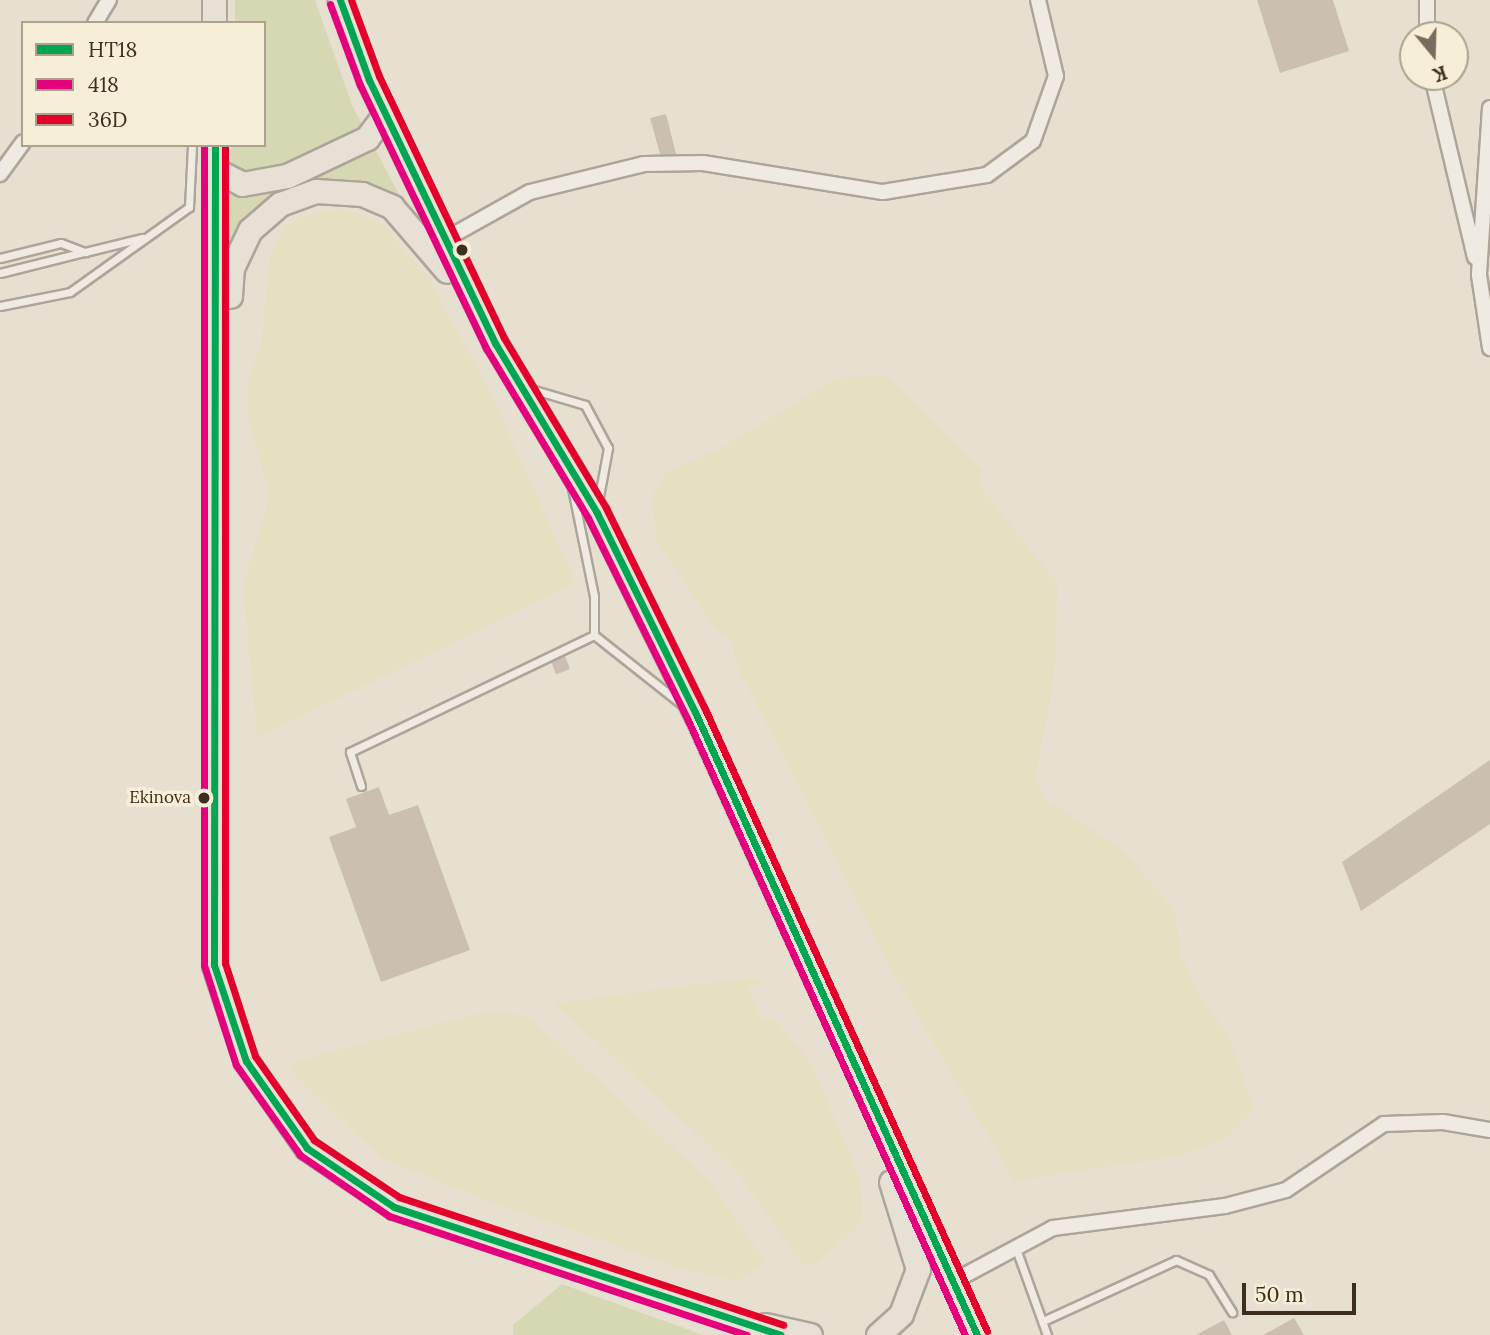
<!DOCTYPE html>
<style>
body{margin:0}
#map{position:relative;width:1490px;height:1335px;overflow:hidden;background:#e7e0d1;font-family:Lora,serif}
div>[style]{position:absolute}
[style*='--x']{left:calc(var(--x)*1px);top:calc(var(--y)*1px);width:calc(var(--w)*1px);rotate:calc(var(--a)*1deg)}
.farmland>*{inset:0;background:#e6dfc2}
.green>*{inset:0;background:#d6d7b3}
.building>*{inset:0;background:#cbbfb2;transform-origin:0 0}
.roads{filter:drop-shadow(2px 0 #ada599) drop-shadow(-2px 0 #ada599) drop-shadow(0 2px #ada599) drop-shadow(0 -2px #ada599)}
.service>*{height:7px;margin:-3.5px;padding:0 3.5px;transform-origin:3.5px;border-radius:3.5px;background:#efebe3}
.minor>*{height:14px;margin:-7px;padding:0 7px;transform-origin:7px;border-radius:7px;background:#efebe3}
.primary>*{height:23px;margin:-11.5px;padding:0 11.5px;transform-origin:11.5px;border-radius:11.5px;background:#e6e1d4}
.bus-1>*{height:7px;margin:-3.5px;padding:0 3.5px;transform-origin:3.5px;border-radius:3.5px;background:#00a651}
.bus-2>*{height:7px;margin:-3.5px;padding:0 3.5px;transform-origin:3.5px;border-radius:3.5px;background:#e5007d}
.bus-3>*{height:7px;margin:-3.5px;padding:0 3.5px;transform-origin:3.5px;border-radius:3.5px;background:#e4002b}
.dots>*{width:19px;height:19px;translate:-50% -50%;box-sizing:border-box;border:4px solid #f7eed8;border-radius:50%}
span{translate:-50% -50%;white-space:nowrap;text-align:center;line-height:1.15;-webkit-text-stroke:7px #f7eed8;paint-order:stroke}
.bus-label{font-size:17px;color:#3d2e20}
.right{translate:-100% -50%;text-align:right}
.legend{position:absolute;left:21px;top:21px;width:245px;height:126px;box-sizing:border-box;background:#f7eed8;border:2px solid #ada18e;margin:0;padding:9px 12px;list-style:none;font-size:21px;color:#3d2e20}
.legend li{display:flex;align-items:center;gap:14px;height:35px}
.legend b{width:35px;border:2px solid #ada18e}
.north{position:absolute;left:1399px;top:21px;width:70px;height:70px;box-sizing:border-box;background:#f7eed8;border:2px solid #ada18e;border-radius:50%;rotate:161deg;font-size:19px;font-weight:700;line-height:28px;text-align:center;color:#3d2e20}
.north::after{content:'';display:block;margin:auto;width:24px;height:32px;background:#786c5e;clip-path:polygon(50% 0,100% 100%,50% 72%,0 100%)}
.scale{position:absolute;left:1242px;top:1283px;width:114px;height:32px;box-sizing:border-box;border:4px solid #3d2e20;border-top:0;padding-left:9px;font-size:21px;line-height:24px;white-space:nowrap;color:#3d2e20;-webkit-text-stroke:5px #f7eed8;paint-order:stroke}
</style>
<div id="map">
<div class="farmland">
<i style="clip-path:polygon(342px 208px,381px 223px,426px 274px,489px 389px,576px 583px,257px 738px,243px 585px,270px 496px,249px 423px,247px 385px,261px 345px,270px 259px,284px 227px,303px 216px)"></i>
<i style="clip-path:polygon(886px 375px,984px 472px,977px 482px,1058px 584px,1054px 678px,1036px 774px,1045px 799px,1119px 847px,1175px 910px,1180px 951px,1196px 990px,1228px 1035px,1254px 1109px,1228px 1137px,1182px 1155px,1014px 1181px,896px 978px,738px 668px,730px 638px,715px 628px,656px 539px,652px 496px,665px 473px,725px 446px,837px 378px)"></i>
<i style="clip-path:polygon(752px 977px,764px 981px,748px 987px,761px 1019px,775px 1019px,812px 1064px,861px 1181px,863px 1222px,816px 1264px,801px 1263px,735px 1169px,554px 1003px)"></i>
<i style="clip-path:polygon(508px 1012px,531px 1019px,713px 1184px,767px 1264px,736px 1281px,682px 1269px,478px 1197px,381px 1158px,290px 1071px,299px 1060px,476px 1014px)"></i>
</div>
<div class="green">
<i style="clip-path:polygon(235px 0,315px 0,352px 105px,404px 204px,362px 184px,320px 181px,251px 216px,228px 248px,231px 145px,264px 145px,264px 23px,235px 23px)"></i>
<i style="clip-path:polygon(562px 1284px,703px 1335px,513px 1335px,513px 1325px)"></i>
</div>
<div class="building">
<i style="clip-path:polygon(1257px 0,1333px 0,1349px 51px,1280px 73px)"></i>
<i style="clip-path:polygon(666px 114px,676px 154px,660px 154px,650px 118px)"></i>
<i style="left:565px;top:656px;width:14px;height:15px;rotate:69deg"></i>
<i style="clip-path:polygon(1490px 760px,1490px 824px,1361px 911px,1342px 862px)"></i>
<i style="clip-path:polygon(379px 787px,389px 815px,418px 805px,470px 950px,381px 982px,329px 837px,356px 827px,346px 799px)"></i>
<i style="clip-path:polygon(1294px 1318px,1304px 1335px,1263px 1335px)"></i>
<i style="clip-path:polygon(1224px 1320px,1232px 1335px,1196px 1335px)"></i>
</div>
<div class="roads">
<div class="service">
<i style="--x:0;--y:258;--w:63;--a:-13.8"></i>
<i style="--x:61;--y:243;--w:26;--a:21"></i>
<i style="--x:85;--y:252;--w:59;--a:-13.8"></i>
<i style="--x:0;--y:273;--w:87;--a:-14"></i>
<i style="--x:0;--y:306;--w:71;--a:-11.3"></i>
<i style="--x:70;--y:292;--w:146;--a:-35.5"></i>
<i style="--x:189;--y:207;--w:62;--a:-87.2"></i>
<i style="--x:531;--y:389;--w:56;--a:16.5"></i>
<i style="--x:585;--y:405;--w:49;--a:61.9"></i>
<i style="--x:608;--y:448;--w:55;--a:100.5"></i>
<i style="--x:572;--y:488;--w:110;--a:78.5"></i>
<i style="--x:594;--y:596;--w:39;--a:90"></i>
<i style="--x:594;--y:635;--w:115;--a:38.3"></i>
<i style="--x:361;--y:786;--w:36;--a:-108"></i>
<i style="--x:350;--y:752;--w:271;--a:-25.6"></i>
<i style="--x:1015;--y:1246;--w:95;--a:70.2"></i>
<i style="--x:1043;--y:1321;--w:146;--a:-24.6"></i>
<i style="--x:1176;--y:1260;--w:36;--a:24"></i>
<i style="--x:1209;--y:1275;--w:44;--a:58.1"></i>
</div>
<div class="minor">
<i style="--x:1427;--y:0;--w:35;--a:90"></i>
<i style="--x:95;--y:23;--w:27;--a:-59"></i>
<i style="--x:1432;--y:77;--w:185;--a:76.6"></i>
<i style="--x:1490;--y:108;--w:167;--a:93.8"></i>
<i style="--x:1479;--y:275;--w:74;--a:81.4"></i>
<i style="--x:0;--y:174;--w:39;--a:-54"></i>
<i style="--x:444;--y:240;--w:98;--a:-29.2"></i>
<i style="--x:530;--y:192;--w:117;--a:-13.8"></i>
<i style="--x:644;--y:164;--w:59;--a:-1"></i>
<i style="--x:703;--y:163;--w:182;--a:9.2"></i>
<i style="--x:883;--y:192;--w:105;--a:-9.3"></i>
<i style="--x:987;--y:175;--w:57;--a:-36.5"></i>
<i style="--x:1033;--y:141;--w:69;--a:-70.5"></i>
<i style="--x:1056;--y:76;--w:78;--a:-103.3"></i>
<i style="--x:954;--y:1281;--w:112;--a:-28.2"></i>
<i style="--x:1053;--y:1228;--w:173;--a:-7.3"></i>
<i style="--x:1225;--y:1206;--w:63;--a:-14.7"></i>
<i style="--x:1286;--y:1190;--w:118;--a:-34"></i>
<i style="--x:1384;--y:1124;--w:59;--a:-1.9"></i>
<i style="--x:1443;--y:1122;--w:48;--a:9.7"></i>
</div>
<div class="primary">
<i style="--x:340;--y:0;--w:85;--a:70.1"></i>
<i style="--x:369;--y:80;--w:292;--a:64.4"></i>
<i style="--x:495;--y:343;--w:198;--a:59"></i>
<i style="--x:597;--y:513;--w:224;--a:63.8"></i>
<i style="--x:696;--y:714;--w:682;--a:65.65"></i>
<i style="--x:214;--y:23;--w:23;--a:-90"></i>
<i style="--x:215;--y:145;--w:820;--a:90.07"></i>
<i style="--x:214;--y:965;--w:101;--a:71.6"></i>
<i style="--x:246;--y:1061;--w:106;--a:55"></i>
<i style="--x:307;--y:1148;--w:105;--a:34.1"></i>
<i style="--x:394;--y:1207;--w:407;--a:18.3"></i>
<i style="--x:215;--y:170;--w:30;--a:27"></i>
<i style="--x:242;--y:184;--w:46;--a:-10.1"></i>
<i style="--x:287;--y:176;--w:89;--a:-25.4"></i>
<i style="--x:367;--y:138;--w:30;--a:-53"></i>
<i style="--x:230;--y:296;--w:28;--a:-86"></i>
<i style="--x:232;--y:268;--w:42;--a:-64.7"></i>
<i style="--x:250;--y:230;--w:40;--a:-41"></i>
<i style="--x:280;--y:204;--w:38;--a:-20"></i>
<i style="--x:316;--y:191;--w:46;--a:3.7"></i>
<i style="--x:362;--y:194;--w:33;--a:23"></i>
<i style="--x:392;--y:207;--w:84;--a:49.3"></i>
<i style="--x:765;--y:1325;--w:46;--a:12.5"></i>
<i style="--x:878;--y:1335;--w:31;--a:-42"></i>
<i style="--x:901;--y:1314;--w:48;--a:-69.3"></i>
<i style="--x:918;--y:1269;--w:91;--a:-107.2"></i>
</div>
</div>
<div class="bus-1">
<i style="--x:340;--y:0;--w:85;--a:70.1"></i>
<i style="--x:369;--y:80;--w:292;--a:64.4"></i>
<i style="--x:495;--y:343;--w:198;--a:59"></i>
<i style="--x:597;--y:513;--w:224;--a:63.8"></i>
<i style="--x:696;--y:714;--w:682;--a:65.65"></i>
<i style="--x:215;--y:145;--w:820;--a:90.07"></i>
<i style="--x:214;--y:965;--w:101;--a:71.6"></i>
<i style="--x:246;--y:1061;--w:106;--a:55"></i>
<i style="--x:307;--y:1148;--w:105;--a:34.1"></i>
<i style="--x:394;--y:1207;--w:407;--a:18.3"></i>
</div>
<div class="bus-2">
<i style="--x:330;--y:4;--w:86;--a:69.7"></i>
<i style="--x:360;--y:85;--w:292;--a:64.4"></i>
<i style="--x:486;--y:348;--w:198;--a:59"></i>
<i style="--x:588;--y:518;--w:223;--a:63.7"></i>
<i style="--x:687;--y:718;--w:677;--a:65.75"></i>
<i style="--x:204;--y:145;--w:820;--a:90"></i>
<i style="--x:204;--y:965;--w:105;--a:72.3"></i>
<i style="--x:236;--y:1065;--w:110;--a:54.6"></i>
<i style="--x:300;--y:1155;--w:108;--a:34.4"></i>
<i style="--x:389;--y:1216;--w:377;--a:18.4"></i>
</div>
<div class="bus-3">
<i style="--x:351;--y:0;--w:81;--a:69.8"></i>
<i style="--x:379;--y:76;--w:290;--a:64.5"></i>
<i style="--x:504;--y:338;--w:198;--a:59"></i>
<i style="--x:606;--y:508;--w:224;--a:63.8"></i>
<i style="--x:705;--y:709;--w:683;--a:65.61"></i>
<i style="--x:225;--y:145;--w:818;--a:90"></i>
<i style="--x:225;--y:963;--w:98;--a:72.1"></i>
<i style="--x:255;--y:1056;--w:103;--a:54.9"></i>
<i style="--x:314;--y:1140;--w:102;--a:33.8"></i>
<i style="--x:399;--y:1197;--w:405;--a:18.4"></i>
</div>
<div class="dots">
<i style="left:462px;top:250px;background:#3d2e20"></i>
<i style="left:204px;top:798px;background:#3d2e20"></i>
</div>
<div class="bus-label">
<span class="right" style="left:191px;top:798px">Ekinova</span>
</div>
<ul class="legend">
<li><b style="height:9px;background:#00a651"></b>HT18</li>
<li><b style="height:9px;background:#e5007d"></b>418</li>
<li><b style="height:9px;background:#e4002b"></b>36D</li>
</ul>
<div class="north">K</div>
<div class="scale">50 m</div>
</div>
